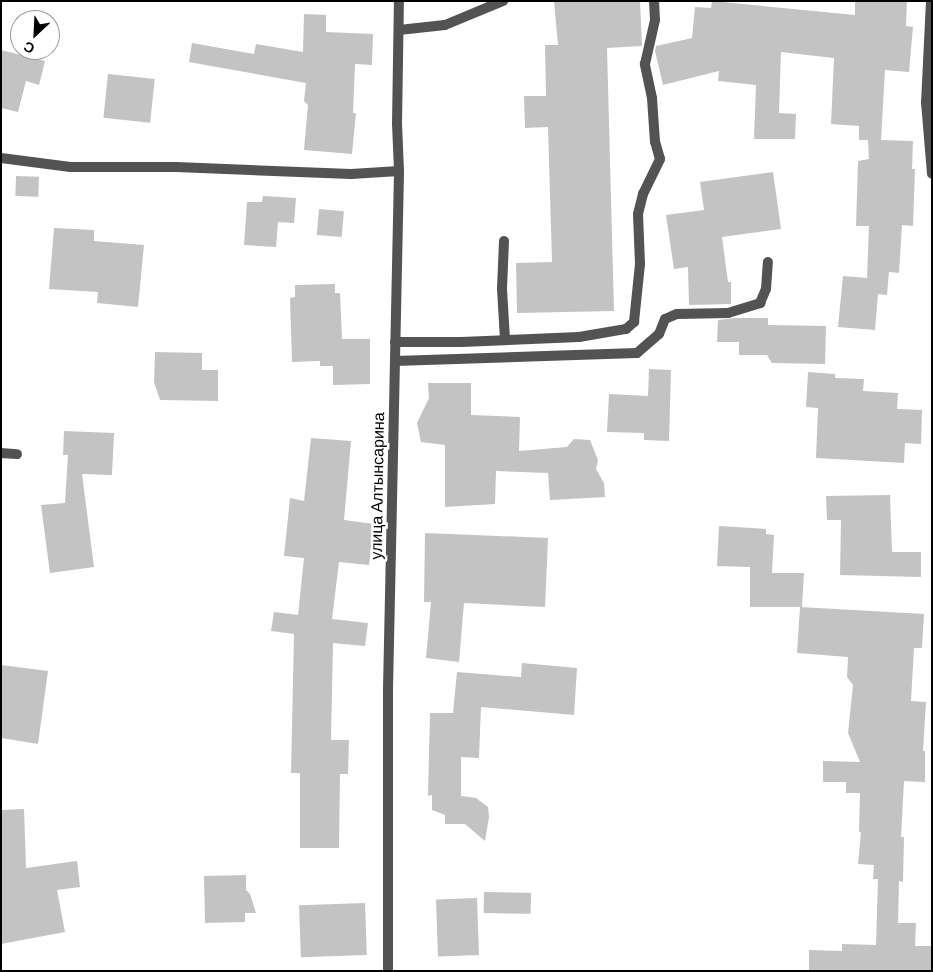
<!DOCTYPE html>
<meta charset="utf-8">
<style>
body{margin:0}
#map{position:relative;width:933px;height:972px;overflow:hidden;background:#fff;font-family:Barlow,sans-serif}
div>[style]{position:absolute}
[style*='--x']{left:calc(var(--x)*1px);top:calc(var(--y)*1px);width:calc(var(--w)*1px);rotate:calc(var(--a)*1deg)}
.building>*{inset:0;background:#c3c3c3;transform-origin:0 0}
.service>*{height:10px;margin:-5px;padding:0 5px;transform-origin:5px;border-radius:5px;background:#535353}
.minor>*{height:10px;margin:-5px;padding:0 5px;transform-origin:5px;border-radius:5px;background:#535353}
.tertiary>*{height:10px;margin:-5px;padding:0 5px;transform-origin:5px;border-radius:5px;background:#535353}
span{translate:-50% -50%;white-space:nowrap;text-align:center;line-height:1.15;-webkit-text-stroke:5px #fff;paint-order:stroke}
.street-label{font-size:16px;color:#000}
.frame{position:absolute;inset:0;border:2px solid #000;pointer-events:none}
.north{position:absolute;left:10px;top:10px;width:50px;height:50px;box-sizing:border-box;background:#fff;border:1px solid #999;border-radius:50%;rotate:205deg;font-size:14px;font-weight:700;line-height:20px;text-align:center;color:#000}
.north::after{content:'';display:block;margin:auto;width:18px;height:22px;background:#000;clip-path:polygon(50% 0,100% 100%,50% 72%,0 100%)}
</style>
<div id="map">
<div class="building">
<i style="clip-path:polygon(554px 1px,640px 1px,642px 46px,607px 48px,614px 311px,517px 313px,516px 263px,552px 262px,548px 127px,525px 128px,524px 96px,546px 96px,545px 45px,558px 45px)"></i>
<i style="clip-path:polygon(712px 1px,855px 15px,855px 1px,907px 1px,906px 26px,913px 27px,909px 72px,885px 70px,881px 140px,913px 141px,912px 169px,915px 169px,913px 226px,902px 225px,899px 273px,889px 272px,887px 295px,878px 294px,875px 330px,838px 327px,843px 276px,867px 278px,869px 226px,856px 226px,858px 161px,869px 159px,868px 140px,859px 140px,859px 126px,831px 124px,834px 58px,781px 52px,779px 113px,796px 114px,795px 139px,754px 139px,756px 85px,718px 81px,719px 71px,663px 85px,655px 51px,656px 46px,692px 38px,695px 7px,711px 8px)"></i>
<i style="clip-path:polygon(304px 14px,326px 15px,326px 32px,373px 34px,372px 65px,355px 64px,353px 113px,356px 113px,352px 154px,304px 150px,308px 105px,304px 101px,306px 83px,189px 62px,192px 43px,254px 54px,256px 44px,303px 52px)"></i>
<i style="clip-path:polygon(1px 50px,45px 61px,39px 85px,26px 81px,18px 112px,1px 108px)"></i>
<i style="left:108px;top:74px;width:47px;height:44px;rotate:6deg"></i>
<i style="clip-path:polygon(773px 172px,781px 229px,722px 237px,728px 282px,731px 282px,731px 304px,689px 305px,688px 267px,674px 269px,666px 215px,704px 210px,700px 182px)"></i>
<i style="left:16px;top:176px;width:23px;height:20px;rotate:2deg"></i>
<i style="clip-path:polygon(263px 196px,296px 198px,294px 223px,278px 222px,276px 247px,244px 245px,247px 202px,262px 202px)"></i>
<i style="left:319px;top:209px;width:25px;height:26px;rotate:5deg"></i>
<i style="clip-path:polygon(54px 228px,94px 230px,94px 241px,144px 245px,138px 307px,97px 303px,98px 292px,49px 289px)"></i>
<i style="clip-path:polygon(335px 284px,335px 293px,340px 293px,342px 339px,370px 339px,370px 384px,333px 385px,333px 366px,320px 366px,320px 361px,292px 362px,290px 298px,295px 297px,295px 285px)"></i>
<i style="clip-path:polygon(735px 318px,768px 318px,768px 325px,826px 326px,825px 364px,772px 363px,767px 355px,739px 355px,739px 342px,717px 342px,718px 320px)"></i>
<i style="clip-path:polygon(155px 352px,202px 353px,202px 370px,218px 370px,218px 401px,160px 400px,154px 382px)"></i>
<i style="clip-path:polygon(649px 369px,671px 370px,669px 441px,644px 440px,644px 433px,607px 432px,609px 394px,648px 396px)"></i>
<i style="clip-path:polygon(808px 372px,835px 374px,835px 378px,864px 379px,863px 391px,898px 393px,897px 409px,922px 410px,921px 444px,905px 443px,904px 463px,816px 458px,818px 408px,806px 407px)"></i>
<i style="clip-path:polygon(428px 383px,471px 383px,471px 415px,520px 417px,519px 451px,567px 447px,574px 439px,590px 440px,598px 460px,596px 469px,604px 483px,605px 497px,550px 500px,548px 473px,496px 471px,495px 504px,445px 507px,445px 445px,421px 442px,417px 423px,429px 398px)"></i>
<i style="clip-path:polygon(64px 431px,114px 433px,112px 475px,82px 474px,94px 567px,50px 573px,41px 505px,65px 503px,68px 455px,63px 455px)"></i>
<i style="clip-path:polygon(311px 438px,351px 441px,344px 520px,374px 524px,369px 565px,339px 562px,332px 619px,368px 623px,365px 646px,333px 643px,331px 740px,349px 740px,348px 774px,340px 774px,339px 848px,300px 848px,300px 773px,291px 773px,294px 634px,271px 631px,274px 612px,298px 615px,304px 558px,284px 556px,290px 498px,304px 501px)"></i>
<i style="clip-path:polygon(890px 495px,892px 552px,921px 552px,921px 577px,840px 575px,841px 520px,827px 520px,826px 496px)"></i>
<i style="clip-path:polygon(719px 526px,766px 529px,766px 534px,774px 535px,772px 573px,804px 573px,802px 607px,750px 607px,750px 567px,717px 566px)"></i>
<i style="clip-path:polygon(425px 533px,548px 538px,545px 607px,464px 603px,459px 662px,426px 658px,431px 602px,424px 602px)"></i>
<i style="clip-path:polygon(800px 607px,924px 614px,922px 648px,914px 648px,911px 701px,926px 702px,923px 751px,925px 751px,925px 782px,904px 781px,901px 837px,904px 837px,903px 882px,899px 881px,898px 923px,916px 923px,915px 946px,932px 946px,931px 971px,809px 971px,809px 950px,842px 951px,842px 944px,876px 945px,878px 879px,873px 879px,874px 865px,858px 864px,861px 832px,859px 832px,860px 793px,846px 793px,846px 782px,823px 782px,823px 761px,860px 762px,848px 733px,853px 685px,847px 677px,848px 657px,797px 653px)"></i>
<i style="clip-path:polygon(522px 663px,577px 668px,574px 715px,481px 707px,479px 758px,461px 757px,461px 796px,476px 798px,488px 807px,489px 817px,485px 841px,465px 824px,445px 824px,445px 815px,432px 810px,432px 795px,428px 796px,430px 713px,453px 713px,457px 672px,521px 677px)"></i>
<i style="clip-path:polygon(1px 665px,48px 671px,38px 744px,1px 738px)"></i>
<i style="clip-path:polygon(24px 809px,26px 868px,77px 861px,80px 887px,57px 890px,65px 932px,1px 944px,1px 810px)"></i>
<i style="clip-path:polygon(246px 875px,246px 890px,250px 894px,256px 913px,245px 913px,245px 922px,205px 923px,204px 876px)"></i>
<i style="left:484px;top:892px;width:47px;height:21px;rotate:1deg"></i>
<i style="left:477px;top:898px;width:57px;height:41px;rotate:88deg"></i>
<i style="left:365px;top:903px;width:52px;height:66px;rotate:88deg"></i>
</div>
<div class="service">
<i style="--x:399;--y:30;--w:46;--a:-6.2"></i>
<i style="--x:445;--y:25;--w:63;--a:-22.5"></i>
<i style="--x:504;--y:241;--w:48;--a:92.4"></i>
<i style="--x:502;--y:289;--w:50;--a:86.6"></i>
<i style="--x:395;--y:342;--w:66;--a:0"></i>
<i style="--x:461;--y:342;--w:118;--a:-2.4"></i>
<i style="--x:579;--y:337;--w:48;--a:-9.7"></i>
<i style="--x:626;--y:329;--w:11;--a:-41"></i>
<i style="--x:634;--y:322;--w:58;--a:-84.1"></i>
<i style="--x:640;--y:264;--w:50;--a:-92.3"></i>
<i style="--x:638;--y:214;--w:21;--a:-76"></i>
<i style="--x:643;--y:194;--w:39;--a:-64"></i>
<i style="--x:660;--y:159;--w:18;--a:-106"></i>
<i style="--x:655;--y:142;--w:44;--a:-93.9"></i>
<i style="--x:652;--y:98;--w:35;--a:-102"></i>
<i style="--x:645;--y:64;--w:45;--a:-77.2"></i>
<i style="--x:655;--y:20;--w:19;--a:-93"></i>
</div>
<div class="minor">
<i style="--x:931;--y:1;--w:101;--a:92.8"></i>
<i style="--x:926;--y:102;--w:72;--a:85.2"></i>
<i style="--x:1;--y:158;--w:70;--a:7.4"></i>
<i style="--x:70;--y:167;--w:106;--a:0"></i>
<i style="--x:176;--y:167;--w:175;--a:2.3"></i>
<i style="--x:351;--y:174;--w:48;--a:-3.6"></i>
<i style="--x:395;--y:361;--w:242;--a:-1.9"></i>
<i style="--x:637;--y:353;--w:29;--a:-41"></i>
<i style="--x:659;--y:334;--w:16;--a:-68"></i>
<i style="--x:665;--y:319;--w:13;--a:-23"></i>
<i style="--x:677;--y:314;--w:51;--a:-1.1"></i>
<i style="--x:728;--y:313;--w:34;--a:-17"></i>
<i style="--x:760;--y:303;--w:15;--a:-67"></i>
<i style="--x:766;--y:289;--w:27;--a:-86"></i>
<i style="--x:1;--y:453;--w:16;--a:4"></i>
</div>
<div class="tertiary">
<i style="--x:388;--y:971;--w:282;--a:-90"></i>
<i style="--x:388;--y:689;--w:518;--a:-88.78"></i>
<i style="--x:399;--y:171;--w:47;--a:-92.4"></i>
<i style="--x:397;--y:124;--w:123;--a:-89.1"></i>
</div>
<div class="street-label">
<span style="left:377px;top:486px;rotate:-89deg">улица Алтынсарина</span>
</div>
<div class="frame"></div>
<div class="north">С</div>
</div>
